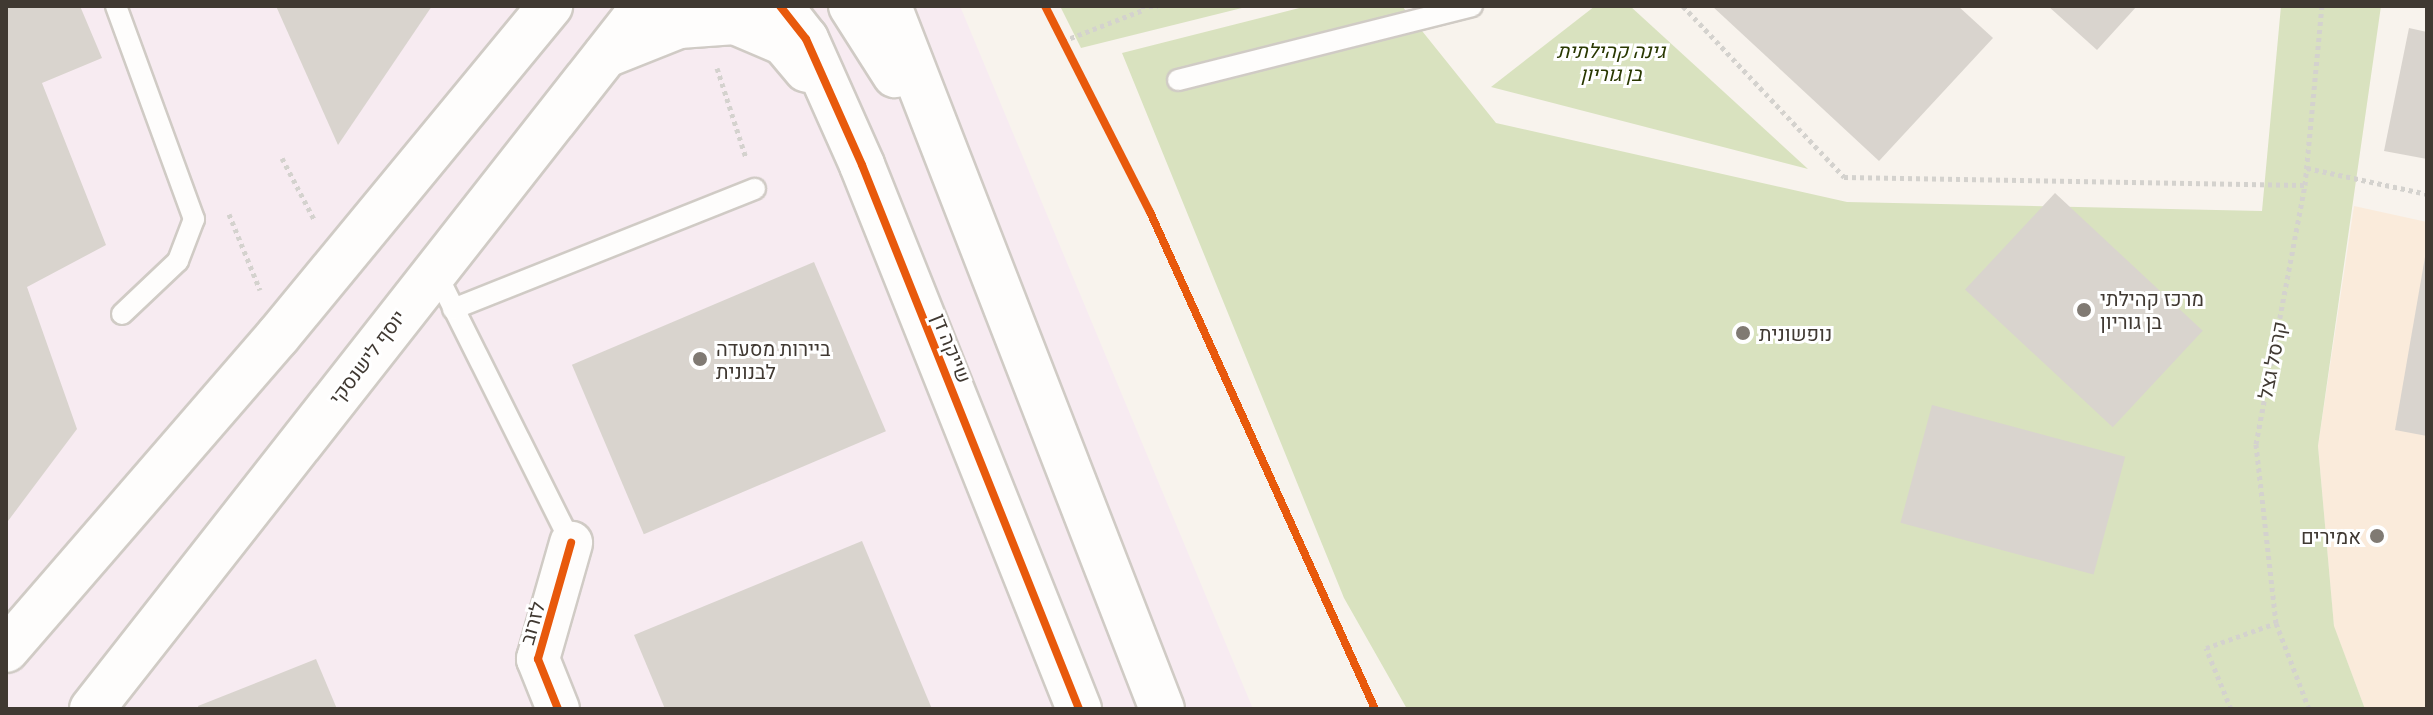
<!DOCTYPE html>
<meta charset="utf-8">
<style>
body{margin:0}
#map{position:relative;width:2433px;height:715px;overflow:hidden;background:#f8f3ed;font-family:"IBM Plex Serif",Heebo,serif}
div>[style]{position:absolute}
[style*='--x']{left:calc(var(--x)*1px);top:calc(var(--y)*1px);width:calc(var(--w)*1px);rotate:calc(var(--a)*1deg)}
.built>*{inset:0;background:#faebdb}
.industrial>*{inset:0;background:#f7ebf1}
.green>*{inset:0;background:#d9e2bf}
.building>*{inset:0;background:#d9d4ce;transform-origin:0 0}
.path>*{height:5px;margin-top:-2.5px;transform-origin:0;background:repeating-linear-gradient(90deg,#d4d2ce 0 4px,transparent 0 8px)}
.roads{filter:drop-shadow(2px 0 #d0cbc5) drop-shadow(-2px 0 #d0cbc5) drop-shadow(0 2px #d0cbc5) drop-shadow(0 -2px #d0cbc5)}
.lane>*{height:20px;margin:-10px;padding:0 10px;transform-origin:10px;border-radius:10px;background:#fefdfc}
.street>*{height:42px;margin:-21px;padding:0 21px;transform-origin:21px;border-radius:21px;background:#fefdfc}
.secondary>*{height:44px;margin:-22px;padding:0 22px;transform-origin:22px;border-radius:22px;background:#fefdfc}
.cycleway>*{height:8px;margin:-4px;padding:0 4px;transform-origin:4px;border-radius:4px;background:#e8590c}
.dots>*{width:22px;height:22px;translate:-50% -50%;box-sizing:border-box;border:4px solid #fff;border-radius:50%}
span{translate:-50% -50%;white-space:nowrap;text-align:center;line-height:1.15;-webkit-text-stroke:6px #fff;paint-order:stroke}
.park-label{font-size:20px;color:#293801;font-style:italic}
.poi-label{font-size:20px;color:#403932}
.left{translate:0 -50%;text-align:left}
.right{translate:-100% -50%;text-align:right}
.street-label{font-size:20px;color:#403932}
.frame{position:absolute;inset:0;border:8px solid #403932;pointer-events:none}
</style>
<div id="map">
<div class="built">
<i style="clip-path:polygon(2354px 206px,2427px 222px,2427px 709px,2365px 709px,2334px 627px,2318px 446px)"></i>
</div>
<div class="industrial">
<i style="clip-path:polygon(6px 6px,960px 6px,1253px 709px,6px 709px)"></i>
</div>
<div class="green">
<i style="clip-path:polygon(1060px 6px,1250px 6px,1081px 48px)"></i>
<i style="clip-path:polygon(1307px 6px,1402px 6px,1496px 123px,1847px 202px,2262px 211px,2281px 6px,2381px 6px,2318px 446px,2334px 626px,2365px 709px,1407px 709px,1344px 598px,1122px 53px)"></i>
<i style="clip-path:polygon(1595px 6px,1630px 6px,1808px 169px,1491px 87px)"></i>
</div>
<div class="building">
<i style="clip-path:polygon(6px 6px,80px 6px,102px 58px,42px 83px,106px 245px,27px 287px,77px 429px,8px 521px)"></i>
<i style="clip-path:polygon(276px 6px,432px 6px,338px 145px)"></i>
<i style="clip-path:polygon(1712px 6px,1958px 6px,1993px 38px,1879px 161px)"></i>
<i style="clip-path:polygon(2048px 6px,2137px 6px,2097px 50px)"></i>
<i style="clip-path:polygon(2409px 28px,2427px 32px,2427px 159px,2384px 151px)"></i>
<i style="left:2055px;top:193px;width:202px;height:132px;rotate:43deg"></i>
<i style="clip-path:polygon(2425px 257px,2427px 258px,2427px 436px,2395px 430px)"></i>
<i style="left:814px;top:262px;width:184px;height:263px;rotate:67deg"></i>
<i style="left:1932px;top:405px;width:200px;height:122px;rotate:15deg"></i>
<i style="clip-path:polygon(862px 541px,932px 709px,665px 709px,634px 635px)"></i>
<i style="clip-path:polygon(316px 659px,337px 709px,199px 709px,198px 706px)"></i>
</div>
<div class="path">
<i style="--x:1141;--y:6;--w:17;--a:0"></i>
<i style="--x:1683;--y:6;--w:235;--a:46.7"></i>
<i style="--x:1844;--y:177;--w:461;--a:1"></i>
<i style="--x:1063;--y:41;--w:86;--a:-21.2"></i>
<i style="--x:717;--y:68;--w:95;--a:72.1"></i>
<i style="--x:282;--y:158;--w:71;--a:62.4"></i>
<i style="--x:2307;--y:168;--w:123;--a:12.2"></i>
<i style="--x:229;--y:214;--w:82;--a:67.8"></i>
<i style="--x:2231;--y:709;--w:66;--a:-112.3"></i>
<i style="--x:2206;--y:648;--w:74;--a:-19.7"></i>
<i style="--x:2309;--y:709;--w:92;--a:-111"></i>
<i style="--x:2276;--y:623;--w:180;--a:-96.4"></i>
<i style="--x:2256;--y:444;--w:264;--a:-79.3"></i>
<i style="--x:2305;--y:185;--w:180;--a:-84.6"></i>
</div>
<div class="roads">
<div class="lane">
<i style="--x:116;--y:6;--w:227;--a:69.9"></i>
<i style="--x:194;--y:219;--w:45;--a:110.9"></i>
<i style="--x:178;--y:261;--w:77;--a:136.6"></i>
<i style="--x:1178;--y:80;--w:303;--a:-14.1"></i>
<i style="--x:434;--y:269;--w:306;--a:63.4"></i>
<i style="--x:453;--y:309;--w:325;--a:-21.7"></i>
</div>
<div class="street">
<i style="--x:558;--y:709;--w:54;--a:-111.8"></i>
<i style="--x:538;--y:659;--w:121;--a:-74.1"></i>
</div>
<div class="secondary">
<i style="--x:780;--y:6;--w:42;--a:51.8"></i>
<i style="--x:806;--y:39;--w:138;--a:66"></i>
<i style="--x:862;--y:165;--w:586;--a:68.25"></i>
<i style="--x:851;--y:6;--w:82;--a:57.5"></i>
<i style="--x:889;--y:6;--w:754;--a:68.78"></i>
<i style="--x:606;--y:55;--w:79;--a:-21.7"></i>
<i style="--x:679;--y:26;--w:56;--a:-4.1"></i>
<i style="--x:735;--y:22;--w:53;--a:23.2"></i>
<i style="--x:784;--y:43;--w:35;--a:50"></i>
<i style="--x:6;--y:650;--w:415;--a:-49.1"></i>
<i style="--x:278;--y:336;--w:428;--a:-50.5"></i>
<i style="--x:92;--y:709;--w:894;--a:-51.86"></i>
</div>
</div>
<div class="cycleway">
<i style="--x:780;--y:6;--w:42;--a:51.8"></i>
<i style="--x:806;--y:39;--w:138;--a:66"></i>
<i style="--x:862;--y:165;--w:586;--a:68.25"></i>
<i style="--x:1045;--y:6;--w:231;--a:63"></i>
<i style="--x:1150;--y:212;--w:546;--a:65.64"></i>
<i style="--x:558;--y:709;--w:54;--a:-111.8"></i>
<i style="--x:538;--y:659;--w:121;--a:-74.1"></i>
</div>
<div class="dots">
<i style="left:2084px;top:310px;background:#807a73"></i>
<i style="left:1743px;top:333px;background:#807a73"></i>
<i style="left:700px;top:359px;background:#807a73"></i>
<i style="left:2377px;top:536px;background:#807a73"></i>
</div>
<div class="park-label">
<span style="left:1611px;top:62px">גינה קהילתית<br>בן גוריון</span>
</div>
<div class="poi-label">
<span class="left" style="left:2100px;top:310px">מרכז קהילתי<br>בן גוריון</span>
<span class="left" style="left:1759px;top:333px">נופשונית</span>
<span class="left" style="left:716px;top:360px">ביירות מסעדה<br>לבנונית</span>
<span class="right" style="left:2361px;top:536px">אמירים</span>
</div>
<div class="street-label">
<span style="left:952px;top:348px;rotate:68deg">שייקה דן</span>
<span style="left:367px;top:357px;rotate:-53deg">יוסף לישנסקי</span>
<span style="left:2272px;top:360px;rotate:-79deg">קרסל גצל</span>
<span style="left:532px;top:623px;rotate:-74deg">לזרוב</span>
</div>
<div class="frame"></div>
</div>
